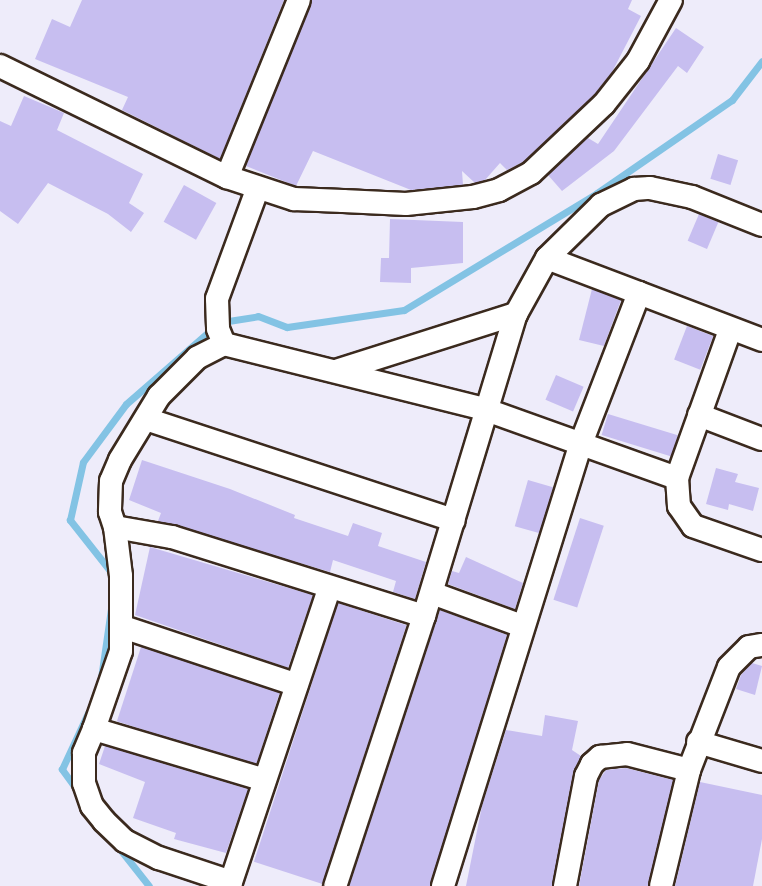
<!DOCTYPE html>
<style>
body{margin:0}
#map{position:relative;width:762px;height:886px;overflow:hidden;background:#eeecfa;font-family:Itim,sans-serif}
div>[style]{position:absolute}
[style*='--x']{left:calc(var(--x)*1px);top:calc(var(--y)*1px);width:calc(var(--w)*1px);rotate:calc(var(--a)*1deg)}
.stream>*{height:7px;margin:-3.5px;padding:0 3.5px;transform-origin:3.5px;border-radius:3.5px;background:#83c3e4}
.building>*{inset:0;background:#c7bef0;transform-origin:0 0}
.roads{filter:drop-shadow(2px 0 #3b2a1e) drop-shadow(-2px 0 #3b2a1e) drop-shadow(0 2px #3b2a1e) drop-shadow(0 -2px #3b2a1e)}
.minor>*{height:22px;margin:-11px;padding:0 11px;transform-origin:11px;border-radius:11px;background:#fff}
span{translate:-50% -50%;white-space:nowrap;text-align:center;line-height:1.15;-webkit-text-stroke:4.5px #fff;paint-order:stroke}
</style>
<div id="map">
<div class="stream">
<i style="--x:222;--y:322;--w:36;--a:-9"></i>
<i style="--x:258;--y:316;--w:31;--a:21"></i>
<i style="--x:287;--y:327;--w:118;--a:-8.3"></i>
<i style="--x:404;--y:310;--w:226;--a:-31.2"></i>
<i style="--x:597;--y:193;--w:164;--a:-34.6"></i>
<i style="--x:732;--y:100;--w:49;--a:-52.4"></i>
<i style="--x:115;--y:577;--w:73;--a:-128.3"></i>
<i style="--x:70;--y:520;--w:59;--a:-77.4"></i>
<i style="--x:83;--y:462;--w:72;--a:-53.4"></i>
<i style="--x:126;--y:404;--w:116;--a:-41.1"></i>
<i style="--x:101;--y:678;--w:70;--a:-81.8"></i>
<i style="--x:77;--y:790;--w:26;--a:-126"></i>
<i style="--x:62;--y:769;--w:62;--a:-65.1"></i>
<i style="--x:119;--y:848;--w:48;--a:51.7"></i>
</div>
<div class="building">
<i style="clip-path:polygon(82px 0,284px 0,220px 159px,122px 110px,128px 97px,35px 59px,52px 19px,70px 27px)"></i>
<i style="clip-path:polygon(312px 0,632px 0,628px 9px,641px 16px,612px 72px,594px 95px,523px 162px,507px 170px,500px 163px,485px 180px,475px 183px,462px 171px,463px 185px,411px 190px,313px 151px,296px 186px,246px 166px)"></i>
<i style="clip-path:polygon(676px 28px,704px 47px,687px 73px,678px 66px,614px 151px,562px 191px,548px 175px,588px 138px,598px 144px)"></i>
<i style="clip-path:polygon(24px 96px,64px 113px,57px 130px,143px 174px,129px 203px,144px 213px,131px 232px,108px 214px,48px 183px,18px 224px,0 211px,0 121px,11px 126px)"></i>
<i style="left:718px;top:154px;width:21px;height:26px;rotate:17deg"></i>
<i style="left:184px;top:185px;width:37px;height:42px;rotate:29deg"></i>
<i style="left:699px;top:214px;width:21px;height:29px;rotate:23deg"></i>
<i style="clip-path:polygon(390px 219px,463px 222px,463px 263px,411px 268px,411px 283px,380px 282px,381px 258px,389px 258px)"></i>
<i style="clip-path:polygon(592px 289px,621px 300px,604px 346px,579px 340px)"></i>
<i style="left:687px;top:326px;width:28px;height:36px;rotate:21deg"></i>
<i style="left:556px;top:375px;width:30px;height:27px;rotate:23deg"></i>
<i style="left:608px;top:414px;width:73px;height:22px;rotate:17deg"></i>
<i style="clip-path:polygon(142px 460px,230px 489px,295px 515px,294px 518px,348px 536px,353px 523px,382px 533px,378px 546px,426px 562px,415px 599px,393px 592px,396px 581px,333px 560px,330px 572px,158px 521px,161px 513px,129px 500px)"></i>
<i style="clip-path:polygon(716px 468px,738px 474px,735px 482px,759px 488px,753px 511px,729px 504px,728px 510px,706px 504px)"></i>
<i style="left:528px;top:480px;width:26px;height:48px;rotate:16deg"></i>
<i style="left:580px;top:518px;width:25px;height:86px;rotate:18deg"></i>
<i style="clip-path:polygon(150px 547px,313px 595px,288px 668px,135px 615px)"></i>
<i style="clip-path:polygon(466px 557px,523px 583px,515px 609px,448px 584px,452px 571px,459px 573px)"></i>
<i style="left:338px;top:603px;width:72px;height:272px;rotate:18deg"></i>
<i style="clip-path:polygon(440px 610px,507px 635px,430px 886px,349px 886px)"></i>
<i style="left:141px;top:647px;width:146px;height:78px;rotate:18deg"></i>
<i style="clip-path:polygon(752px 663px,762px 666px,755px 695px,736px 689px,741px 675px)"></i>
<i style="clip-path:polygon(545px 715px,578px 721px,572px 750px,581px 756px,573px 773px,552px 886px,466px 886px,482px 806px,506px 730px,542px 736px)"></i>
<i style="clip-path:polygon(105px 746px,248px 789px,226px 853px,174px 839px,176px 833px,133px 818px,145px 782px,99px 764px)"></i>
<i style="clip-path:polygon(626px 768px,673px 780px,648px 886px,579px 886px,599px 780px,606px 770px)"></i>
<i style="clip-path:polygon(700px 782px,762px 795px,762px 839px,753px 886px,675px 886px)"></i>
</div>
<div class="roads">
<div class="minor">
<i style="--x:0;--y:66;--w:253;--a:26.1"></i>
<i style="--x:227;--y:177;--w:191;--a:-67.9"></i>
<i style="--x:227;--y:177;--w:71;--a:18.2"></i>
<i style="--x:294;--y:199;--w:49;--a:2.3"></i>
<i style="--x:343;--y:201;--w:63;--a:2.7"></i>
<i style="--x:406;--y:204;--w:67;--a:-6"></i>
<i style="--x:473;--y:197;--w:27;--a:-15"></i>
<i style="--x:499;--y:190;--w:36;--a:-28"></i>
<i style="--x:531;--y:173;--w:100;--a:-43.4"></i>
<i style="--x:604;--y:104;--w:55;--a:-51.7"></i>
<i style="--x:638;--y:61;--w:69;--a:-61.6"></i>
<i style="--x:257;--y:190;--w:116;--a:110.2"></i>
<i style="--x:217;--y:299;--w:30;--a:88"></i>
<i style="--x:218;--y:329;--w:16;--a:68"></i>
<i style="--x:224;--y:344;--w:268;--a:14"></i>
<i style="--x:484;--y:409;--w:205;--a:19.7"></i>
<i style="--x:639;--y:293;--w:132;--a:20.9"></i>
<i style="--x:730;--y:330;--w:157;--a:109.7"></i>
<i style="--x:677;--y:478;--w:28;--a:86"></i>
<i style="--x:679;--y:506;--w:24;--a:55"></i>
<i style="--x:693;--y:526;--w:73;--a:19.2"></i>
<i style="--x:224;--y:344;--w:30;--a:153"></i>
<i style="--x:197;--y:358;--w:54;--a:135"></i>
<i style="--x:159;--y:396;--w:75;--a:121.4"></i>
<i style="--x:120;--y:460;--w:23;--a:113"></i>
<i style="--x:111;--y:481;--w:31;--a:92"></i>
<i style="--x:110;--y:512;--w:16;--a:72"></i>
<i style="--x:115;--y:527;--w:58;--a:10"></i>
<i style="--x:172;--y:537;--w:264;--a:17.4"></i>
<i style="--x:424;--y:616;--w:284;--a:108.2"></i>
<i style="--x:339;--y:370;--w:186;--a:-17.6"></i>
<i style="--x:699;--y:415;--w:67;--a:20.9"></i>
<i style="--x:146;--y:419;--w:324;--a:18.2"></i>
<i style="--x:115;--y:527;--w:49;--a:83"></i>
<i style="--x:121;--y:576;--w:75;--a:90"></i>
<i style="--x:121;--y:651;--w:83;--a:109.1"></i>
<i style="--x:94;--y:729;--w:178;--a:16.6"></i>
<i style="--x:432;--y:593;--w:96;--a:20.1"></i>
<i style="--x:424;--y:616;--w:316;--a:-73.1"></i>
<i style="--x:516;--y:314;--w:64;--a:-61"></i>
<i style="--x:547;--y:258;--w:76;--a:-44.5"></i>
<i style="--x:601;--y:205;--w:37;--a:-26"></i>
<i style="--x:634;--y:189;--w:16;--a:-4"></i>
<i style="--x:650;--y:188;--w:43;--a:12.1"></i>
<i style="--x:692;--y:197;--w:75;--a:21.8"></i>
<i style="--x:123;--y:627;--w:183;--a:18.4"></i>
<i style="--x:94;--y:729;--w:26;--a:113"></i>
<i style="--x:84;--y:753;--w:30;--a:90"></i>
<i style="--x:84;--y:783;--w:24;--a:71"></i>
<i style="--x:92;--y:806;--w:19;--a:51"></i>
<i style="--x:104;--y:821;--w:29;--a:44"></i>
<i style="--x:125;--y:841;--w:38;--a:27"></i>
<i style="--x:159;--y:858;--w:76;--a:18.4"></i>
<i style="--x:231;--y:882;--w:309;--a:-71.5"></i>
<i style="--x:698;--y:742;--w:67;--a:16.5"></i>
<i style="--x:443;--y:886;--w:461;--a:-72.7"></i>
<i style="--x:580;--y:446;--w:164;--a:-68.9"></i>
<i style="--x:639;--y:293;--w:98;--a:-159.2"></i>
<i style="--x:565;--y:886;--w:112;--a:-79.2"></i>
<i style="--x:586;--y:776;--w:13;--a:-63"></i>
<i style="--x:592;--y:764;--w:11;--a:-41"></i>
<i style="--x:600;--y:757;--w:27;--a:-6"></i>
<i style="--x:627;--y:754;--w:64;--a:14.5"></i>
<i style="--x:661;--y:886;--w:119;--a:-76.4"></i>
<i style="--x:689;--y:770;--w:110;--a:-68.8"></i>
<i style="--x:729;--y:667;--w:28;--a:-45"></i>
<i style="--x:749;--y:647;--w:13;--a:-9"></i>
</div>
</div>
</div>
